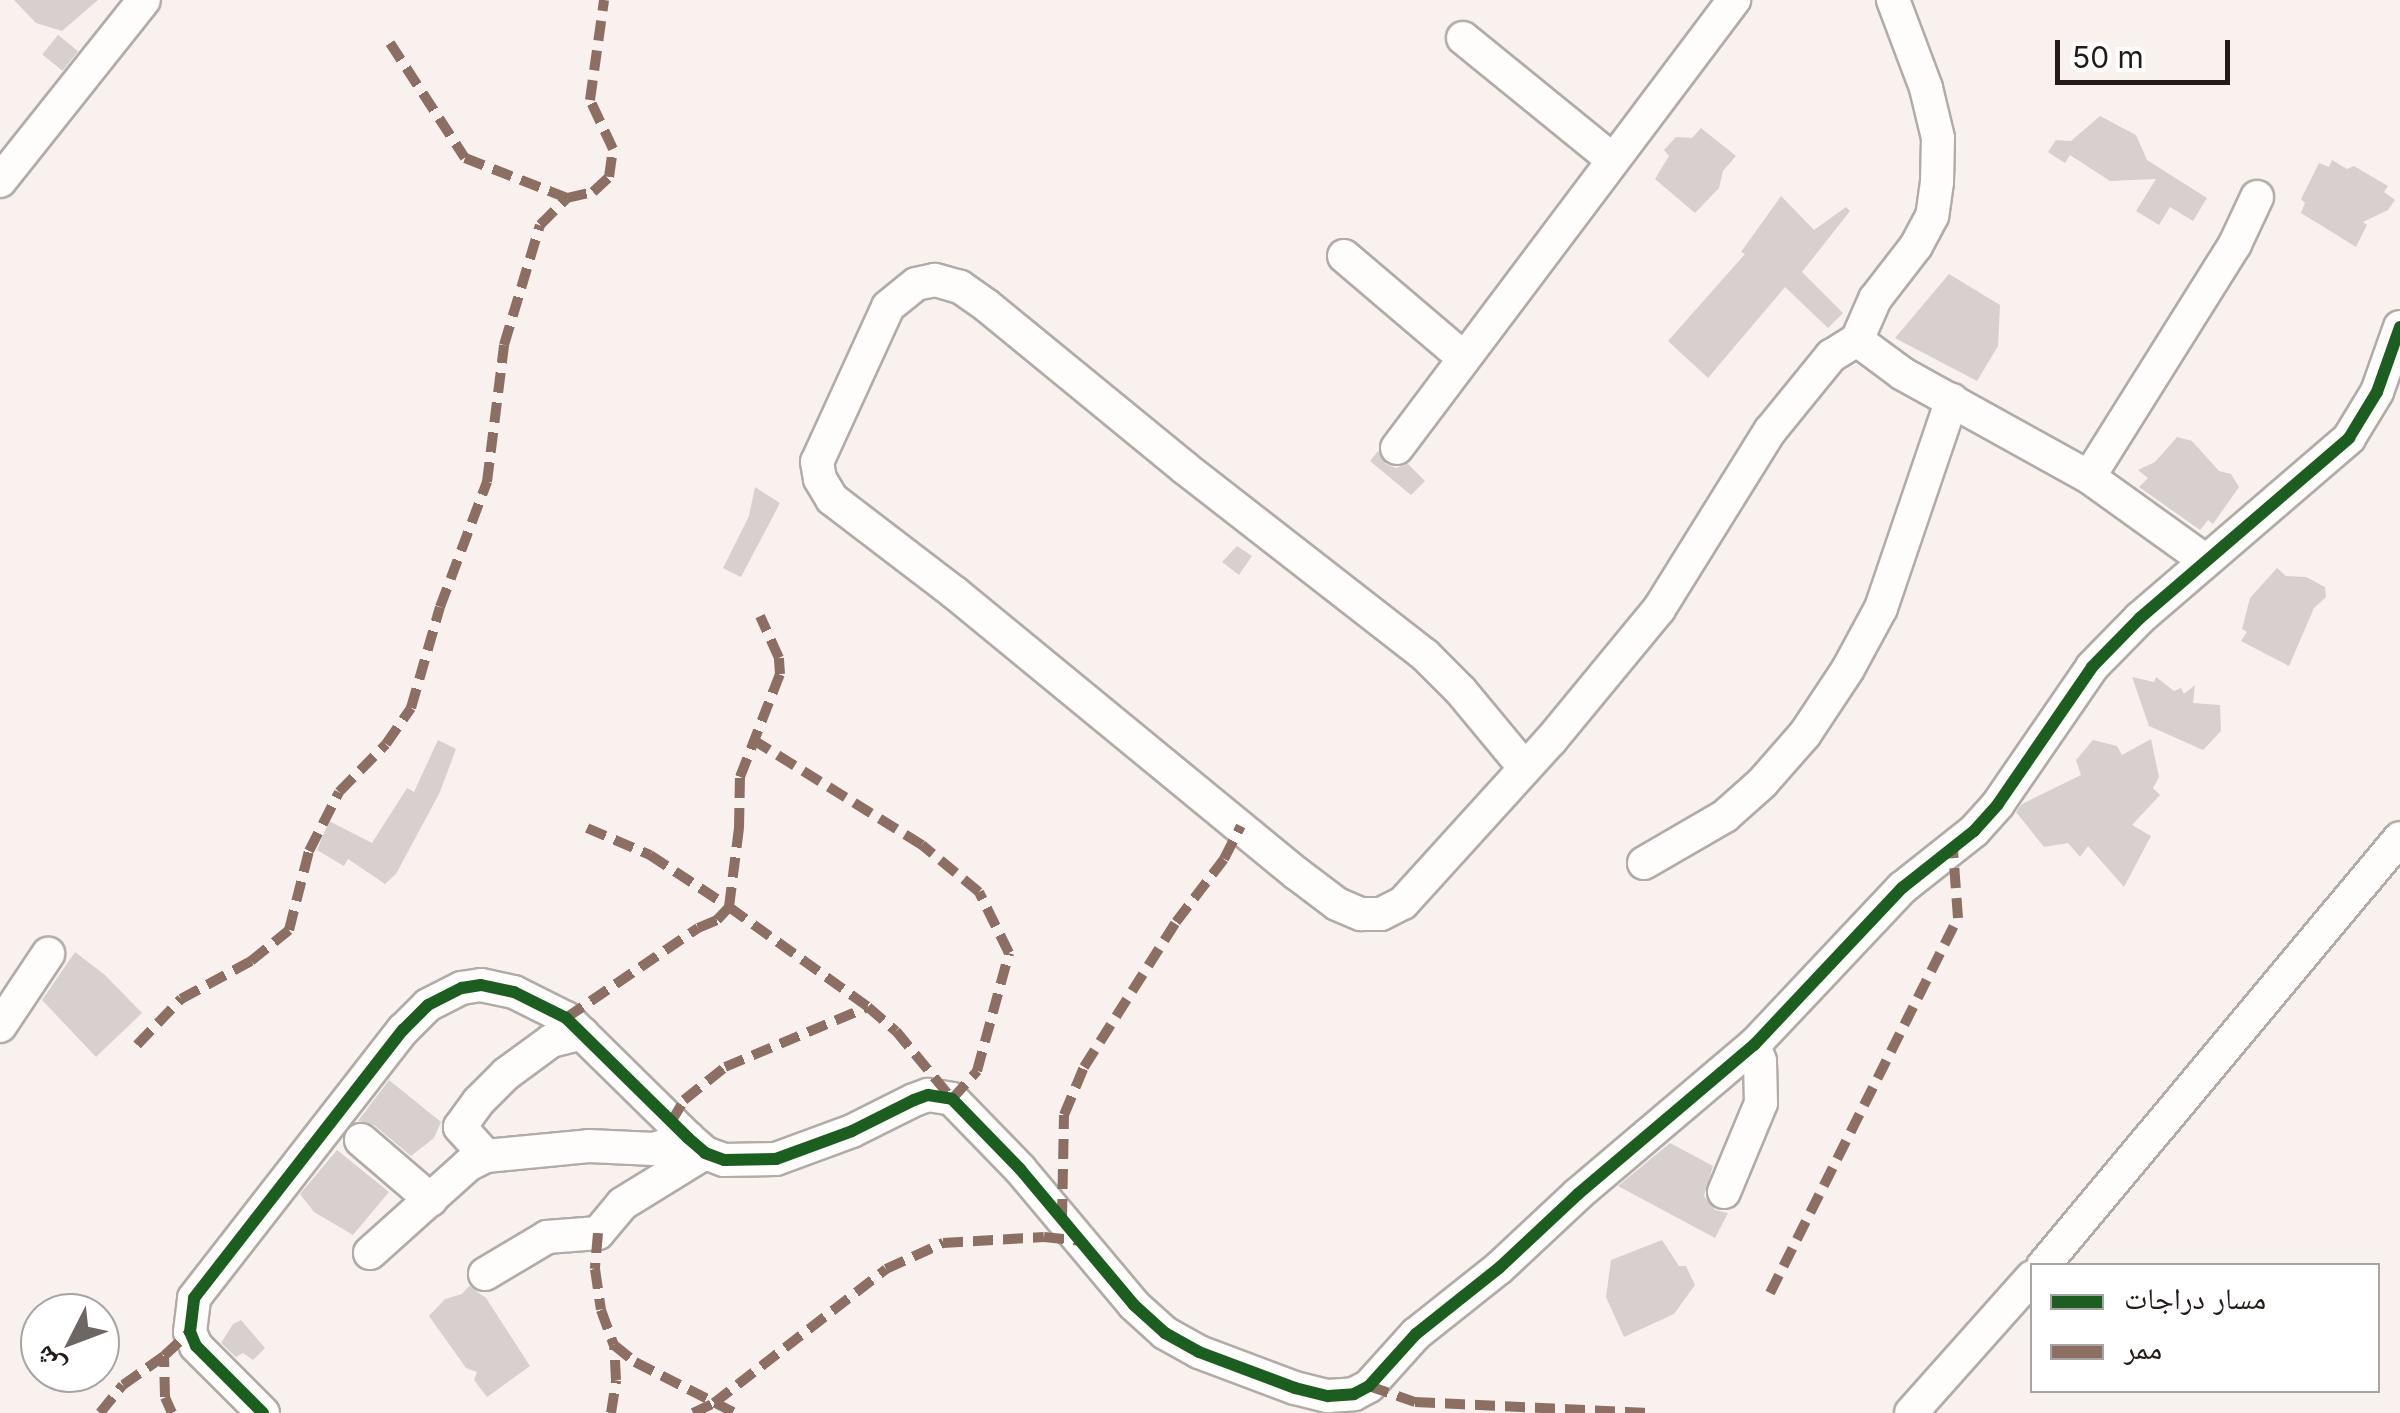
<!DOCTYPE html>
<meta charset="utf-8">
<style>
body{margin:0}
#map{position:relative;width:2400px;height:1413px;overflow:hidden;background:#f9f1ee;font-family:Inter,"Noto Naskh Arabic",sans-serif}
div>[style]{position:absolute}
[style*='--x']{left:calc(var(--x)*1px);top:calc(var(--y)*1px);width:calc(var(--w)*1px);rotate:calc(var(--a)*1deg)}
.building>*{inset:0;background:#d7d0ce;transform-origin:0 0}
.roads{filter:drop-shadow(2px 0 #b2aba8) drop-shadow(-2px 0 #b2aba8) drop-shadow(0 2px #b2aba8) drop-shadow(0 -2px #b2aba8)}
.minor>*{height:32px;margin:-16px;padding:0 16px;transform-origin:16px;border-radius:16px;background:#fefdfc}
.quiet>*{height:10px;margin-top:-5px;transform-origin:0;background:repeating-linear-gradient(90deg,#8d6e63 0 20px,transparent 0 30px)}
.cycleway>*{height:12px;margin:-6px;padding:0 6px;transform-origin:6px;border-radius:6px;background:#1b5e20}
span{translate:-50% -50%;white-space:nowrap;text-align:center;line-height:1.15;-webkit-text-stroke:9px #fff;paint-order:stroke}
.legend{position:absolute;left:2030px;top:1263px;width:350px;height:130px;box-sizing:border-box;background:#fff;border:2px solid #a7a4a3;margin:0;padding:12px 18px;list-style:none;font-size:30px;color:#221b18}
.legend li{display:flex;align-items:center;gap:20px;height:50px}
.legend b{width:50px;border:2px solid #a7a4a3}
.north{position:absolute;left:20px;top:1293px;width:100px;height:100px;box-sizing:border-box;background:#fff;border:2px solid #a7a4a3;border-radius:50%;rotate:228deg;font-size:28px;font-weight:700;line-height:40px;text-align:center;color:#221b18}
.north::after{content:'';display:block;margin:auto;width:35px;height:45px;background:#6d6663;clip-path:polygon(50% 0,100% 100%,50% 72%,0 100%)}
.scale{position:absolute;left:2055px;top:40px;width:175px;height:45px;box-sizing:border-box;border:5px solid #221b18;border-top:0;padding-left:12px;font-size:30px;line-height:35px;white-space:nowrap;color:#221b18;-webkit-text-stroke:8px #fff;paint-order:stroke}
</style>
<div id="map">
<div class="building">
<i style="clip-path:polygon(14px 0,98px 0,62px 31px,36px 23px)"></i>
<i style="left:58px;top:35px;width:26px;height:25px;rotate:39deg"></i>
<i style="clip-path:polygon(2100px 116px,2136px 135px,2147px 160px,2207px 198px,2193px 221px,2170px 207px,2159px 225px,2136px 211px,2156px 179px,2110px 181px,2070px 155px,2065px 163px,2048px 152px,2056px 140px,2071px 141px)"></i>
<i style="clip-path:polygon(1701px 128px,1736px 156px,1723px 171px,1719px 188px,1695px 213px,1655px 179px,1669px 156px,1664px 150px,1676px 137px,1692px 138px)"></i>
<i style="clip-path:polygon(2332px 160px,2347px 169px,2354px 166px,2388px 186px,2384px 192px,2395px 200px,2388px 210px,2363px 222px,2367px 225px,2356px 247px,2301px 213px,2305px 203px,2301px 199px,2319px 163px,2329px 167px)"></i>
<i style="clip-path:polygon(1781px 196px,1814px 230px,1846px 207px,1850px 211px,1802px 272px,1843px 313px,1828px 328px,1785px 287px,1708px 378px,1668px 341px,1745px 254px,1741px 252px)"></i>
<i style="clip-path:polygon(1949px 274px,2000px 305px,1998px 346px,1977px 381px,1895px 338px)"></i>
<i style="clip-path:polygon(2177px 437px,2192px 441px,2219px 471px,2231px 474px,2239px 487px,2213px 524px,2208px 520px,2200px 530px,2139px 487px,2148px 478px,2138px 470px,2155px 462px)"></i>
<i style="clip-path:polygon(1378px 451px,1386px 464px,1396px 468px,1408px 464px,1425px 481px,1411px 495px,1370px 461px)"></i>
<i style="clip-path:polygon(755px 487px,780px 503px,741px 577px,723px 568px,749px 516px)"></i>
<i style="clip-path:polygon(1237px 546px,1252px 556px,1239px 575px,1222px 562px)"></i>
<i style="clip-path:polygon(2277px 568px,2286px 576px,2306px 577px,2325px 587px,2326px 597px,2314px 608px,2289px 666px,2241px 641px,2247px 632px,2242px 629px,2250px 598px)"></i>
<i style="clip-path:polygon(2132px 677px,2154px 682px,2156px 677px,2174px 691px,2181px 688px,2184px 694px,2195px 685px,2193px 703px,2220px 705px,2221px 731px,2203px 750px,2149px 726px)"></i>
<i style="clip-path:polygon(2151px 739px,2159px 777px,2153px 788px,2160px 795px,2132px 825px,2151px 836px,2124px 887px,2088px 846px,2080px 857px,2068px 843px,2044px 847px,2016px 812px,2022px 804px,2081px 775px,2076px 760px,2093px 740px,2117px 746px,2122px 755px)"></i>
<i style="clip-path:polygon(438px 740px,456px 749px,440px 792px,396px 874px,385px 884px,348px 859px,344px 866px,317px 850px,329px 821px,372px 843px,407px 788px,414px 792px)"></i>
<i style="clip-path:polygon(75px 952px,105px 975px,142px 1013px,96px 1057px,42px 1000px)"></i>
<i style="clip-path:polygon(389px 1080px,441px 1122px,434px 1138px,411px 1156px,374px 1125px,358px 1121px)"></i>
<i style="clip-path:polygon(1670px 1143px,1713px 1166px,1704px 1196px,1715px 1210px,1728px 1213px,1715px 1238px,1618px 1186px)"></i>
<i style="clip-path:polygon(337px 1150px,389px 1192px,353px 1235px,314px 1212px,300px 1194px)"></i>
<i style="clip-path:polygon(1662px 1240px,1679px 1266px,1686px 1266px,1695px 1285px,1674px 1314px,1624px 1337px,1606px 1297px,1611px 1260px)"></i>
<i style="clip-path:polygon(469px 1286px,486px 1298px,530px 1366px,487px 1397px,474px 1380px,477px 1372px,466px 1368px,429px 1316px,445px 1299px,462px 1294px)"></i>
<i style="clip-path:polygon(241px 1320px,265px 1348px,253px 1360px,243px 1353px,236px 1357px,221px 1343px,233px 1324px)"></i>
</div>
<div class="roads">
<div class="minor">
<i style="--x:1893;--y:0;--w:94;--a:69.4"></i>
<i style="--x:1926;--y:88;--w:51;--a:76.5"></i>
<i style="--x:1938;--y:138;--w:44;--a:91.3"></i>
<i style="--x:1937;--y:182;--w:34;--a:98"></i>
<i style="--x:1932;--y:216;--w:34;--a:118"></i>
<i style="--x:1916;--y:246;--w:67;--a:127.7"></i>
<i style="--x:1875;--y:299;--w:45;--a:113.7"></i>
<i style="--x:1857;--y:340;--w:57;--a:36.5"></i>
<i style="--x:1903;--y:374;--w:213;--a:29"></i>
<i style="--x:2089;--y:477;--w:144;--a:35.7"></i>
<i style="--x:1463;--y:38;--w:193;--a:39.1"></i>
<i style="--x:0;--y:181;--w:231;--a:-51.5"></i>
<i style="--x:1344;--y:256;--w:157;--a:40.4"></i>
<i style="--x:1397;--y:448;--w:561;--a:-53.05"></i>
<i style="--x:2089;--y:477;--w:275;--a:-57.9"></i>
<i style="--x:2235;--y:244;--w:52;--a:-64.9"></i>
<i style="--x:1524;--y:767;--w:100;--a:-129.7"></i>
<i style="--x:1460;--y:690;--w:49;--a:-135"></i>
<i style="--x:1425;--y:655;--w:304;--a:-142.1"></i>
<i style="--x:1185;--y:468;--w:257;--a:-140.7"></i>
<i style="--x:986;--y:305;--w:32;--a:-145"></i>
<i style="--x:960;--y:287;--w:26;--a:-164"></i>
<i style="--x:935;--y:280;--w:19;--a:168"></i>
<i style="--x:916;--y:284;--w:36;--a:141"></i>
<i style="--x:888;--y:307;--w:170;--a:114.6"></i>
<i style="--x:817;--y:462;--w:17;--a:80"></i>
<i style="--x:820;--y:479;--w:23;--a:59"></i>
<i style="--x:832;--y:499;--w:155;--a:37.4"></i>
<i style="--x:955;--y:593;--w:441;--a:39.4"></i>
<i style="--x:1296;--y:873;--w:51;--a:37.1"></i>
<i style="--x:1337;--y:904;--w:26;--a:23"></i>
<i style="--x:1361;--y:914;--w:20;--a:0"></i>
<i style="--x:1381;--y:914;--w:25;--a:-27"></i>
<i style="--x:1403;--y:903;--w:220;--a:-47.8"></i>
<i style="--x:1551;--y:740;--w:170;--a:-50.5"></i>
<i style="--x:1659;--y:609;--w:210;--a:-58.1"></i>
<i style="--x:1770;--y:431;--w:97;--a:-50.9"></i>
<i style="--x:1831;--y:356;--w:31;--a:-32"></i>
<i style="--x:1644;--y:863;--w:94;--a:-30.1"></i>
<i style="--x:1725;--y:816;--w:50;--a:-41.7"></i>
<i style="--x:1762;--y:783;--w:65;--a:-48.7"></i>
<i style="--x:1805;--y:734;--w:78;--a:-56.5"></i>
<i style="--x:1848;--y:669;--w:69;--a:-61.6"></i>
<i style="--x:1881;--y:608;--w:220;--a:-71.2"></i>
<i style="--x:0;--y:1026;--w:87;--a:-56.3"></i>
<i style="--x:361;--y:1140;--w:92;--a:40.6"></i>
<i style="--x:486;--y:1156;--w:39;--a:-132"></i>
<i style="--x:460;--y:1127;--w:31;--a:-54"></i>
<i style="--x:478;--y:1102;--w:40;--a:-45"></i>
<i style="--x:506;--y:1074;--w:56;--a:-36.3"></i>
<i style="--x:551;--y:1041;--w:32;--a:-14"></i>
<i style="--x:1724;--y:1192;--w:96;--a:-67.4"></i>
<i style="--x:1761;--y:1103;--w:42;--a:-91.4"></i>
<i style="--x:1760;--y:1061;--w:17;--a:-111"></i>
<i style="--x:370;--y:1253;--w:132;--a:-41.9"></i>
<i style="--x:468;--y:1165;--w:20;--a:-27"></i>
<i style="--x:486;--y:1156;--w:103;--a:-5.5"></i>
<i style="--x:589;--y:1146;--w:65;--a:2.6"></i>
<i style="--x:654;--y:1149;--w:36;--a:-18"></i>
<i style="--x:2043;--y:1266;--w:557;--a:-50.17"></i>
<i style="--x:485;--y:1274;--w:72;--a:-30.8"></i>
<i style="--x:547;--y:1237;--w:51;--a:-4.5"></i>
<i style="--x:598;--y:1233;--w:38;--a:-50"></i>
<i style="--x:622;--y:1204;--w:97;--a:-31.6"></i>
<i style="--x:263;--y:1413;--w:95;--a:-135"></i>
<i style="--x:196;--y:1346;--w:15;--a:-113"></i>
<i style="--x:190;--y:1332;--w:34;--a:-83"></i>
<i style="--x:194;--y:1298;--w:340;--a:-52.1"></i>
<i style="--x:403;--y:1030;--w:35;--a:-45"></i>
<i style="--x:428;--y:1005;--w:38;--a:-27"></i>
<i style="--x:462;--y:988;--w:19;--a:-9"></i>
<i style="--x:481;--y:985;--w:34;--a:12"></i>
<i style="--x:514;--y:992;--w:58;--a:26.6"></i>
<i style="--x:566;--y:1018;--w:171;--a:44.5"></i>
<i style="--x:688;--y:1138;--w:23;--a:41"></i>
<i style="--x:705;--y:1153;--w:20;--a:20"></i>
<i style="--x:724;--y:1160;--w:52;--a:-1.1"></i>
<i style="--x:776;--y:1159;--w:81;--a:-20.2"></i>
<i style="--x:852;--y:1131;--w:69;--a:-26.6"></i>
<i style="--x:914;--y:1100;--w:15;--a:-20"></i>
<i style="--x:928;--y:1095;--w:24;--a:9"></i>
<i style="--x:952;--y:1099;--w:98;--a:45.8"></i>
<i style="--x:1020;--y:1169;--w:177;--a:50"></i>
<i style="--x:1134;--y:1305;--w:42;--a:42.1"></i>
<i style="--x:1165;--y:1333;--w:39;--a:29"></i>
<i style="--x:1199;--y:1352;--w:103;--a:20.6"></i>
<i style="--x:1295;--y:1388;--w:34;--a:14"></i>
<i style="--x:1328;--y:1396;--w:26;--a:-4"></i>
<i style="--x:1354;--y:1394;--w:17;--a:-28"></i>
<i style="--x:1369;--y:1386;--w:70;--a:-47.9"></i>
<i style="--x:1416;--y:1334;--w:106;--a:-38.5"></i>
<i style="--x:1499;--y:1268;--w:108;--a:-43.1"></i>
<i style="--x:1578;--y:1194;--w:231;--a:-40.3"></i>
<i style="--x:1754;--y:1045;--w:216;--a:-46.7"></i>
<i style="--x:1902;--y:888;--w:92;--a:-38.4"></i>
<i style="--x:1974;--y:831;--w:36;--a:-48"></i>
<i style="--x:1998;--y:804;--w:166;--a:-55.5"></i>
<i style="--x:2092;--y:667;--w:69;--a:-45.6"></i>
<i style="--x:2140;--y:618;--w:276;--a:-40.7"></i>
<i style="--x:2349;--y:438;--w:54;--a:-58.7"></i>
<i style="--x:2377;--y:392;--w:69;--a:-70.5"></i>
<i style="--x:1911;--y:1413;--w:182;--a:-48.3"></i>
</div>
</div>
<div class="quiet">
<i style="--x:390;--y:43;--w:137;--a:56.9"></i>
<i style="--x:465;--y:158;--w:110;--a:21.4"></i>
<i style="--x:587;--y:828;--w:69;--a:23.2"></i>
<i style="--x:650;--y:855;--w:95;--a:33.4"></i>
<i style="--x:729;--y:907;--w:80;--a:-82.8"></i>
<i style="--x:739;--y:828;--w:51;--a:-88.9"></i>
<i style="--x:740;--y:777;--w:110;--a:-68.8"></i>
<i style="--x:780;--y:674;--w:16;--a:-94"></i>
<i style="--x:779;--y:658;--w:46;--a:-114.3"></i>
<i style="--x:566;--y:1018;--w:160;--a:-34.3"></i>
<i style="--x:698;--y:928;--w:21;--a:-23"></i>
<i style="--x:717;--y:920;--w:18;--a:-47"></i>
<i style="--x:729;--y:907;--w:171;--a:35.7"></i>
<i style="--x:137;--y:1045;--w:64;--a:-46.3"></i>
<i style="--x:181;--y:999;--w:80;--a:-28.5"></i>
<i style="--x:251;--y:961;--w:49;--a:-39.2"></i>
<i style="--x:289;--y:930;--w:81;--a:-75.8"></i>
<i style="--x:309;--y:851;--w:66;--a:-63"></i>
<i style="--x:339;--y:792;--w:67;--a:-45.6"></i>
<i style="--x:386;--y:744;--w:44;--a:-55.2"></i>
<i style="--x:411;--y:708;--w:105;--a:-74"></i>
<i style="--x:440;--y:607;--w:134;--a:-69.4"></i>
<i style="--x:487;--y:482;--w:138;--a:-82.9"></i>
<i style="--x:504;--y:345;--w:125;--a:-73.3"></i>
<i style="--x:540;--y:225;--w:38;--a:-45"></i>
<i style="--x:567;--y:198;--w:27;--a:-13"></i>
<i style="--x:593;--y:192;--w:22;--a:-43"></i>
<i style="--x:609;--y:177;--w:28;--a:-82"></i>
<i style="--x:613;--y:149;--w:54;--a:-115.1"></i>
<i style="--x:590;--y:100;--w:101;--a:-82"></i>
<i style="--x:671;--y:1122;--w:26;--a:-59"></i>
<i style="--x:684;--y:1100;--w:53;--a:-38.8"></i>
<i style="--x:725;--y:1067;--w:155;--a:-22.8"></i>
<i style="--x:868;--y:1007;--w:37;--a:41"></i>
<i style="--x:896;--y:1031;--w:88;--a:50.5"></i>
<i style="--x:952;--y:1099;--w:38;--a:-48"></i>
<i style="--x:977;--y:1071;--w:122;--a:-74.8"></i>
<i style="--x:1009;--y:953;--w:68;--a:-116.2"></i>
<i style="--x:979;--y:892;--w:74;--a:-140.5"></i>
<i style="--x:922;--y:845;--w:200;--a:-148.1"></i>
<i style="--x:1062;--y:1219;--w:104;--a:-88.9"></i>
<i style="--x:1064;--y:1115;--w:52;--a:-67.4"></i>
<i style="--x:1084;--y:1067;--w:172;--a:-57.6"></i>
<i style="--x:1176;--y:922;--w:79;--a:-52.7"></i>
<i style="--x:1224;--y:859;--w:37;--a:-63"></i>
<i style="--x:598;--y:1233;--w:36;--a:95"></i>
<i style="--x:595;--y:1269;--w:41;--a:81.7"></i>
<i style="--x:601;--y:1310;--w:37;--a:70"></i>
<i style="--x:614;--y:1345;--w:27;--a:39"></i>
<i style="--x:635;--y:1362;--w:112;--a:27"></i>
<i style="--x:1770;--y:1293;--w:419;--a:-63.4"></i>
<i style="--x:1958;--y:918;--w:68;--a:-94.2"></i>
<i style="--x:1369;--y:1386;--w:49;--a:19.2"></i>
<i style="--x:1415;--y:1402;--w:233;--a:2.7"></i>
<i style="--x:100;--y:1413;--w:36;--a:-51"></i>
<i style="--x:123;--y:1385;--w:50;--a:-35.3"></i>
<i style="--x:172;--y:1413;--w:17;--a:-114"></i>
<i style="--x:165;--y:1397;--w:41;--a:-91.4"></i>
<i style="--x:164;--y:1356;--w:35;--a:-43"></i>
<i style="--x:611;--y:1413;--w:33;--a:-81"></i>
<i style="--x:616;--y:1380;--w:35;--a:-93"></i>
<i style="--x:693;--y:1413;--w:23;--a:-25"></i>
<i style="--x:714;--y:1403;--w:218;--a:-37.9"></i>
<i style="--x:886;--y:1269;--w:63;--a:-24.5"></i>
<i style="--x:943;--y:1243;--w:101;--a:-3.4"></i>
<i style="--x:1044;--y:1237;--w:36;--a:6"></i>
</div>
<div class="cycleway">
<i style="--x:263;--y:1413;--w:95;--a:-135"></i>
<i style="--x:196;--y:1346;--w:15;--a:-113"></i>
<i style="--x:190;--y:1332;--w:34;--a:-83"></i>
<i style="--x:194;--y:1298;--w:340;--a:-52.1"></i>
<i style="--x:403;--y:1030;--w:35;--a:-45"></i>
<i style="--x:428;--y:1005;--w:38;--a:-27"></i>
<i style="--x:462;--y:988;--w:19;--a:-9"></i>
<i style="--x:481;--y:985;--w:34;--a:12"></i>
<i style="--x:514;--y:992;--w:58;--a:26.6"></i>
<i style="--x:566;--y:1018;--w:171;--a:44.5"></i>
<i style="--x:688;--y:1138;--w:23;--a:41"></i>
<i style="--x:705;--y:1153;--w:20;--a:20"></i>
<i style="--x:724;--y:1160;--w:52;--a:-1.1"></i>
<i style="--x:776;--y:1159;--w:81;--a:-20.2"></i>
<i style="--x:852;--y:1131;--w:69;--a:-26.6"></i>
<i style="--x:914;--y:1100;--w:15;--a:-20"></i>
<i style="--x:928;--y:1095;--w:24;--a:9"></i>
<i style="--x:952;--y:1099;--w:98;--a:45.8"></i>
<i style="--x:1020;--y:1169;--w:177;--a:50"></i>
<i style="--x:1134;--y:1305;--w:42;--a:42.1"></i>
<i style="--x:1165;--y:1333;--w:39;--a:29"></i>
<i style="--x:1199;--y:1352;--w:103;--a:20.6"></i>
<i style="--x:1295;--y:1388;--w:34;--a:14"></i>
<i style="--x:1328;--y:1396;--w:26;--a:-4"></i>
<i style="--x:1354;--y:1394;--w:17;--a:-28"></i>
<i style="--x:1369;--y:1386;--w:70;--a:-47.9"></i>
<i style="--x:1416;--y:1334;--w:106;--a:-38.5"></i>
<i style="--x:1499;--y:1268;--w:108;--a:-43.1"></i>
<i style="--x:1578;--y:1194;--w:231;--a:-40.3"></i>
<i style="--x:1754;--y:1045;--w:216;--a:-46.7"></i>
<i style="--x:1902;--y:888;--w:92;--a:-38.4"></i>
<i style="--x:1974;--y:831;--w:36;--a:-48"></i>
<i style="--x:1998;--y:804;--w:166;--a:-55.5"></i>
<i style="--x:2092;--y:667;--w:69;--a:-45.6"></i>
<i style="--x:2140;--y:618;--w:276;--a:-40.7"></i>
<i style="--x:2349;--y:438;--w:54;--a:-58.7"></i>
<i style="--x:2377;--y:392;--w:69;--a:-70.5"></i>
</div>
<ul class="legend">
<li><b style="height:12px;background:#1b5e20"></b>مسار دراجات</li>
<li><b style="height:12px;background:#8d6e63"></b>ممر</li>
</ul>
<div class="north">ش</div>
<div class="scale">50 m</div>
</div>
